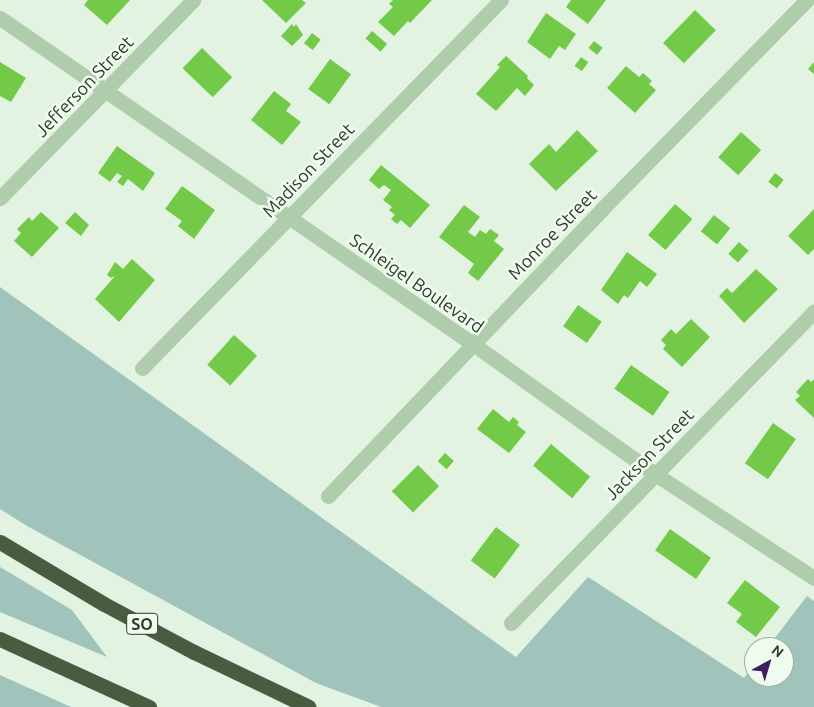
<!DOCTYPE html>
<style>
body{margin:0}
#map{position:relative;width:814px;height:707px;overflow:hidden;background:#e2f4e1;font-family:Ubuntu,sans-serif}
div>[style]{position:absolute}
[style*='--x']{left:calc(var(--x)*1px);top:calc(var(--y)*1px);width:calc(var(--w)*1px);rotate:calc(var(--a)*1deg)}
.green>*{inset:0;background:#a0c4bc}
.building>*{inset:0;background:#73ca49;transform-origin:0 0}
.minor>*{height:15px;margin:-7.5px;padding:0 7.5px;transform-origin:7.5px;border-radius:7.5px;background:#afcdac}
.highway>*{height:15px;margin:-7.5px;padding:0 7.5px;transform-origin:7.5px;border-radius:7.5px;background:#495c42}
span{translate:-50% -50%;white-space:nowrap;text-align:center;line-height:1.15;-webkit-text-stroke:5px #eefbee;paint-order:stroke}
.shield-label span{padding:1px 4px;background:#eefbee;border:1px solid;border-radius:4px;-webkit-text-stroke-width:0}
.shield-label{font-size:16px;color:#2f3b2b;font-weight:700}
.street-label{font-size:18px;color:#2f3b2b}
.north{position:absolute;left:744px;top:637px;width:50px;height:50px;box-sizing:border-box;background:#eefbee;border:1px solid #a2aea0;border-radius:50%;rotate:39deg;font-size:14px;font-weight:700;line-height:20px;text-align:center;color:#2f3b2b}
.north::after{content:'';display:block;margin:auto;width:18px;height:22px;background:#3e1e5f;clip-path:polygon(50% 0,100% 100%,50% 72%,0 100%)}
</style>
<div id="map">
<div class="green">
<i style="clip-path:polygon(0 287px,516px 657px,588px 577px,744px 678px,754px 665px,754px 677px,784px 677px,784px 647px,768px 647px,807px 596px,814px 601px,814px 707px,381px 707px,316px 683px,27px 526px,0 509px)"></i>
<i style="clip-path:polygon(0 567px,72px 610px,107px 657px,0 612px)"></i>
<i style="clip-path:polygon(0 675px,71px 707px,0 707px)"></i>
</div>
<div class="building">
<i style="clip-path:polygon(88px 0,130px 0,107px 25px,84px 5px)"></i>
<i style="clip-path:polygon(262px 0,302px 0,306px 3px,286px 23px)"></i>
<i style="clip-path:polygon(393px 0,432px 0,410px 23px,408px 21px,394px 36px,378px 22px,393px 7px,389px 4px)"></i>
<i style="clip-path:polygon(571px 0,606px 0,588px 24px,566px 7px)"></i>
<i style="left:695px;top:10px;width:29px;height:46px;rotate:44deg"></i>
<i style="clip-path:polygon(546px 13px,576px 34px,565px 50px,559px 46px,550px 59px,527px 42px)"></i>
<i style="clip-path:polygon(292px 24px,294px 27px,296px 24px,303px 35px,292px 46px,281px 36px)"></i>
<i style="left:372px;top:31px;width:20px;height:10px;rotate:41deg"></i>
<i style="left:312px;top:33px;width:11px;height:13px;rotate:38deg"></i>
<i style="left:594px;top:41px;width:11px;height:9px;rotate:38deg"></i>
<i style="left:202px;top:48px;width:42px;height:28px;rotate:44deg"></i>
<i style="clip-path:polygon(506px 56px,528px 76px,527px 78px,534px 85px,525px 96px,517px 88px,496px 111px,476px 94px,500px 67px,497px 65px)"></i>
<i style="left:581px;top:57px;width:9px;height:11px;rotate:36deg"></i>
<i style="left:330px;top:59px;width:26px;height:37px;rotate:36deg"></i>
<i style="clip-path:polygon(0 62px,26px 78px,11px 102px,0 96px)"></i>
<i style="clip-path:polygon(814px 62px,814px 74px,808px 69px)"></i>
<i style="clip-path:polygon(626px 66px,639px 77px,643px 73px,652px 81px,649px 84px,656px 90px,635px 113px,607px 88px)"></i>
<i style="clip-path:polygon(274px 91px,291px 104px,286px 111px,301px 122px,282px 145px,251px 120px)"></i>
<i style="clip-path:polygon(577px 130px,598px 151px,556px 191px,529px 164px,549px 144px,556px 152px)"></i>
<i style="left:741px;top:132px;width:27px;height:34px;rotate:42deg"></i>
<i style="clip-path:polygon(117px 146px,155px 173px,143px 191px,128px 179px,123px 186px,117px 182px,122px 176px,117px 173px,110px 182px,98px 173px)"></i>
<i style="clip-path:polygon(381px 165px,430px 205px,410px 228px,401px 220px,397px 224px,391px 219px,395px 215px,389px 210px,392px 207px,383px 200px,391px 190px,384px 185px,379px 189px,369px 180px)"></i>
<i style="left:775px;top:173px;width:11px;height:11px;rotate:38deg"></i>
<i style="clip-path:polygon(182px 186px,215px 210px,194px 239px,178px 226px,182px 221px,165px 209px)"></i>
<i style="left:675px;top:204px;width:23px;height:41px;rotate:41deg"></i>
<i style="clip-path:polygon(464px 205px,480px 217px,468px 232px,475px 237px,480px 230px,486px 234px,490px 229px,499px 235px,494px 241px,504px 249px,478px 281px,468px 273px,474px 264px,439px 237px)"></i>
<i style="clip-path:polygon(814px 209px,814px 249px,808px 255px,788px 236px)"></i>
<i style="clip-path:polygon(41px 212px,59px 228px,32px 257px,14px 241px,21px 233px,17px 229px,29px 217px,32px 221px)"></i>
<i style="clip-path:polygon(75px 212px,89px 225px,81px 236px,65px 223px)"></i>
<i style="left:714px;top:215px;width:21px;height:21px;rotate:39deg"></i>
<i style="left:739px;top:242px;width:13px;height:16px;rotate:42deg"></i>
<i style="clip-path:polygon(627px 252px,657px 274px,647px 287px,640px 281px,628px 298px,624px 295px,618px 304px,601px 290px)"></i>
<i style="clip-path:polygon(132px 259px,155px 280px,119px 322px,95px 299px,115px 276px,111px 278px,107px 275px,115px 262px,123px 269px)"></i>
<i style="clip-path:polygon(756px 269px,778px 289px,744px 323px,719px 296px,727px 288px,732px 293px)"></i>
<i style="left:578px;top:305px;width:29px;height:26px;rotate:35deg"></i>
<i style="clip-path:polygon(691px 319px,710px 337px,682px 367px,663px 349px,666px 345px,661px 340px,671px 329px,676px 334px)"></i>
<i style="left:234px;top:335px;width:31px;height:40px;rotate:42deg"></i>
<i style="left:631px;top:365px;width:47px;height:29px;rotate:35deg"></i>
<i style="clip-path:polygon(808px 379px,811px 382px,814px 379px,814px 418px,795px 400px,800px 396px,796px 392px)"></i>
<i style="clip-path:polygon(493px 409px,509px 422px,513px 417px,519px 422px,517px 425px,526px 432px,509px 453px,477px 429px)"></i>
<i style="left:773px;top:423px;width:28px;height:49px;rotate:35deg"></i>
<i style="left:551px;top:444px;width:51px;height:28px;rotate:40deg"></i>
<i style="left:445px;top:453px;width:12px;height:11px;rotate:42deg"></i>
<i style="left:418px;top:465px;width:30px;height:37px;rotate:45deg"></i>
<i style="left:496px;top:527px;width:30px;height:42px;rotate:37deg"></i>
<i style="left:670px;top:529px;width:50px;height:26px;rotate:35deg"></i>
<i style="clip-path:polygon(745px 580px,780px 607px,756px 637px,736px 622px,742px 614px,727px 603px)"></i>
</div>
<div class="minor">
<i style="--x:0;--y:18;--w:574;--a:34.58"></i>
<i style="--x:473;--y:344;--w:224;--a:35.5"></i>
<i style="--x:655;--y:474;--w:190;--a:33.2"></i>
<i style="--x:0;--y:198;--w:277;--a:-45.7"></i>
<i style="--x:142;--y:368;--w:514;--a:-45.71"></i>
<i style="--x:328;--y:496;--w:397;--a:-46.3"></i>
<i style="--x:602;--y:209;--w:293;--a:-45.6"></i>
<i style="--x:511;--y:623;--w:435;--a:-45.8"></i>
</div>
<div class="highway">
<i style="--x:0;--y:542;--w:121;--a:30.8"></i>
<i style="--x:104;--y:604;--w:102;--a:28.1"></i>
<i style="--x:194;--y:652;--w:127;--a:25.6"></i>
<i style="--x:0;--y:639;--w:164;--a:24.5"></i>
</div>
<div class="shield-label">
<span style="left:142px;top:624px">SO</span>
</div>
<div class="street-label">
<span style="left:84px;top:86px;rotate:-46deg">Jefferson Street</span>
<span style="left:308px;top:170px;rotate:-46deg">Madison Street</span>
<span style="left:552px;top:234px;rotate:-46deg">Monroe Street</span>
<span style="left:417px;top:283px;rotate:35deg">Schleigel Boulevard</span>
<span style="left:649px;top:454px;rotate:-46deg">Jackson Street</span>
</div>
<div class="north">N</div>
</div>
